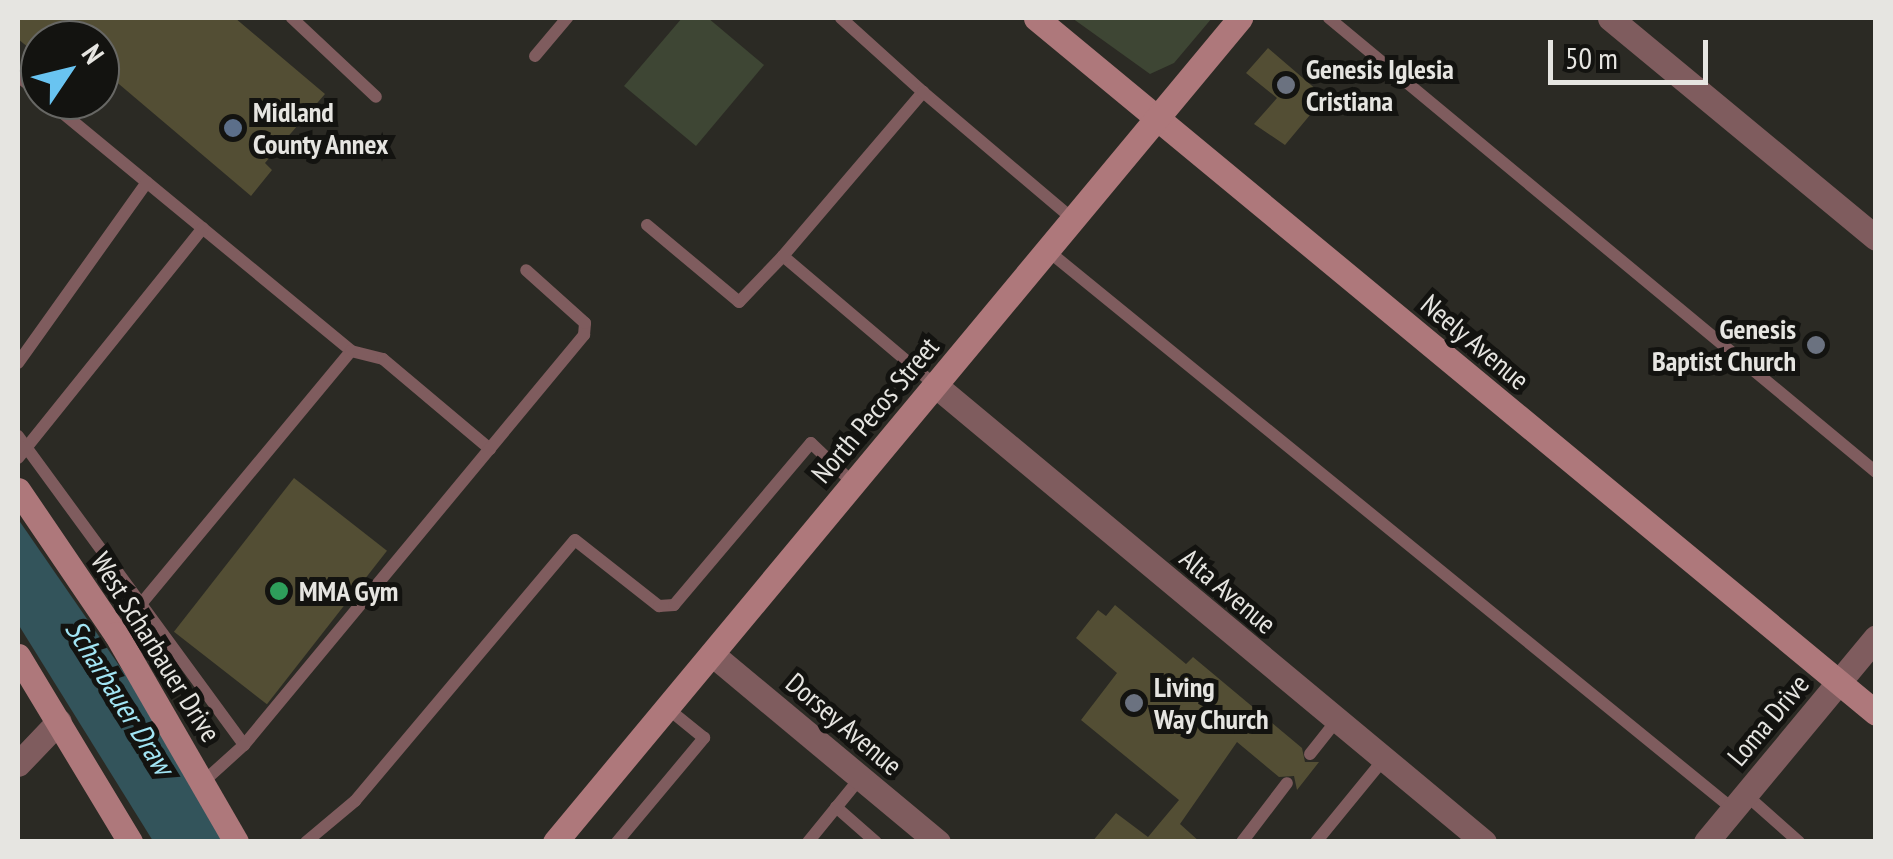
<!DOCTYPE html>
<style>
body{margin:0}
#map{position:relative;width:1893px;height:859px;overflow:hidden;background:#2b2a24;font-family:"PT Sans Narrow",sans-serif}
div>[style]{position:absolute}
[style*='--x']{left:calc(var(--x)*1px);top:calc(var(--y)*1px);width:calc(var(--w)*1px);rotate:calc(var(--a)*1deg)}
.green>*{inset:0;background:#3e4634}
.water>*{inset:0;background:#33545b}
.building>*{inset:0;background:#534e34;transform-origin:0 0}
.lane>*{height:12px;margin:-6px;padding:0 6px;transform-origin:6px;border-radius:6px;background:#7f5c5e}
.street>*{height:25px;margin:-12.5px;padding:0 12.5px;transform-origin:12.5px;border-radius:12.5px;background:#7f5c5e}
.secondary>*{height:25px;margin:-12.5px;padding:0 12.5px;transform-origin:12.5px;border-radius:12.5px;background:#ae787b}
.dots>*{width:28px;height:28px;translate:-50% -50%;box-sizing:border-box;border:5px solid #131310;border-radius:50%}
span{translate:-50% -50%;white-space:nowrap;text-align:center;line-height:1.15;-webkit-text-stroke:10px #131310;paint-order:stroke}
.poi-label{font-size:28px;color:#e6e5e1;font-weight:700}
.left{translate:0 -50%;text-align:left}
.right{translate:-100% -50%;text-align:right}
.street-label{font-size:28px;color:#e6e5e1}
.water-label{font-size:30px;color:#a2e5f4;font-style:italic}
.frame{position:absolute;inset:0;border:20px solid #e6e5e1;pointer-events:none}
.north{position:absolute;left:20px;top:20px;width:100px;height:100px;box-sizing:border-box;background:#131310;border:2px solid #676764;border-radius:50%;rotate:55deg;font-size:28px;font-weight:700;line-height:40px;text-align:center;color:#e6e5e1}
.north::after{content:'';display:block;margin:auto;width:35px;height:45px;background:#69c4f1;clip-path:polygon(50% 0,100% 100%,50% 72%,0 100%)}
.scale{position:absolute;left:1548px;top:40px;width:160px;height:45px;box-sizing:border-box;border:5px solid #e6e5e1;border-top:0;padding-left:12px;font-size:30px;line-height:35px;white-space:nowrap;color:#e6e5e1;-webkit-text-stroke:8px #131310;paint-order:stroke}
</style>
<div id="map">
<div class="green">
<i style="clip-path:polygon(682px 18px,708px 18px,764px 65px,696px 146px,624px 86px)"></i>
<i style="clip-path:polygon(1072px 18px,1212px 18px,1174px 63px,1150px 74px)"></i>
</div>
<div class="water">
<i style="clip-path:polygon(18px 519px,145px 703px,224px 841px,153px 841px,18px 624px)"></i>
</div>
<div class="building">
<i style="clip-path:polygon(18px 18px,235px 18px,325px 94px,265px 163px,272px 170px,251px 196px,100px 68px,100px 40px,40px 40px,40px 57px,18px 39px)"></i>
<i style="clip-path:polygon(1268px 48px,1325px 97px,1285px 145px,1254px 124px,1277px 98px,1246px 73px)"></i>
<i style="left:294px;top:478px;width:118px;height:195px;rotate:38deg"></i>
<i style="clip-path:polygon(1115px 605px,1186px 664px,1193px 657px,1302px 748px,1305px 762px,1319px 762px,1297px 790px,1294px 776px,1279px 777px,1237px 742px,1180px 824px,1200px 842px,1092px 842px,1116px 813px,1148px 837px,1179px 800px,1081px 720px,1117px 673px,1076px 638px,1098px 610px,1106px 616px)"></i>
</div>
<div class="lane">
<i style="--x:292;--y:18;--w:115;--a:43.2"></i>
<i style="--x:841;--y:18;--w:110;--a:42.1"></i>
<i style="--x:1329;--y:18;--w:711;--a:39.69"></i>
<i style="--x:535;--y:56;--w:50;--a:-49.9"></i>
<i style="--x:18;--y:76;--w:28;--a:39"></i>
<i style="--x:47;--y:100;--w:394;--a:39.5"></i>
<i style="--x:351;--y:351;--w:368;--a:129.7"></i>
<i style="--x:647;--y:225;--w:120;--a:39.9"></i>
<i style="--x:739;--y:302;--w:64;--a:-46.3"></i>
<i style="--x:1047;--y:250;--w:885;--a:39.18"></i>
<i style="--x:351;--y:351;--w:33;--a:14"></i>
<i style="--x:383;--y:359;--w:140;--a:40.1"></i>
<i style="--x:18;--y:363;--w:222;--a:-54.5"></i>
<i style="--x:935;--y:385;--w:199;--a:-139.7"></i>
<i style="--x:783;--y:256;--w:216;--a:-49.5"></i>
<i style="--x:923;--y:92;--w:197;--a:40.3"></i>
<i style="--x:18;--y:436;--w:383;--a:53.8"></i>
<i style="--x:244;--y:745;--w:533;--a:-50.33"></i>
<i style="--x:584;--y:335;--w:12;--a:-85"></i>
<i style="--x:585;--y:323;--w:79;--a:-138.1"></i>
<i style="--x:18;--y:458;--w:295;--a:-51.2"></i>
<i style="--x:1310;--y:754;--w:43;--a:-51.5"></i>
<i style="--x:203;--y:782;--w:55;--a:-42.1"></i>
<i style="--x:1745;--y:794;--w:72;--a:41.6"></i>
<i style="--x:836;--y:807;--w:53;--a:41.2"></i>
<i style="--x:306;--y:842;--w:64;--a:-39.9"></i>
<i style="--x:355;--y:801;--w:341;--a:-49.9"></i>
<i style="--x:575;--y:540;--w:107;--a:38.2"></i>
<i style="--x:659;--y:606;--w:15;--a:-4"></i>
<i style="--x:674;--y:605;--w:212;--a:-49.8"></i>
<i style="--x:811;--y:443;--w:58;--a:43.6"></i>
<i style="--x:617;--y:842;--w:136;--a:-50.1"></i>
<i style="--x:704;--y:738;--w:49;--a:-140.8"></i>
<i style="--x:808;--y:842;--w:84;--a:-50.8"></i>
<i style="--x:1242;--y:842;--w:74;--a:-52.7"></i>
<i style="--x:1316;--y:842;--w:107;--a:-50.7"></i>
</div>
<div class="street">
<i style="--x:1610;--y:18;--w:345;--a:39.6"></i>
<i style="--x:935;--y:385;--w:714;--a:39.77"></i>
<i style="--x:712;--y:654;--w:294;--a:39.8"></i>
<i style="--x:18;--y:764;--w:59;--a:-46.4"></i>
<i style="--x:1706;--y:842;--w:266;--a:-50.3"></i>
</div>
<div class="secondary">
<i style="--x:1036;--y:18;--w:1090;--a:39.6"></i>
<i style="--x:18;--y:490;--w:174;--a:55.8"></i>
<i style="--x:116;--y:634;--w:240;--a:60"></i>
<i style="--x:18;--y:656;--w:217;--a:58.9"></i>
<i style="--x:555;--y:842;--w:1072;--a:-50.26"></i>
</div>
<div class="dots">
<i style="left:1286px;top:85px;background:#6b7280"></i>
<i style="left:233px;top:128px;background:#5c6f8a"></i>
<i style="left:1816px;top:345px;background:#6b7280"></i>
<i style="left:279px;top:591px;background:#2e9e5b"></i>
<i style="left:1134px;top:703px;background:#6b7280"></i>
</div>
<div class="poi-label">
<span class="left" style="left:1306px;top:85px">Genesis Iglesia<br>Cristiana</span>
<span class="left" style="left:253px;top:128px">Midland<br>County Annex</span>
<span class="right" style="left:1796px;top:345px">Genesis<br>Baptist Church</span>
<span class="left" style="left:299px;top:591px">MMA Gym</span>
<span class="left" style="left:1154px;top:703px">Living<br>Way Church</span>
</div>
<div class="street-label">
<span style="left:1475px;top:342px;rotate:40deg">Neely Avenue</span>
<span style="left:875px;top:410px;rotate:-50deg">North Pecos Street</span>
<span style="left:1228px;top:591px;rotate:40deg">Alta Avenue</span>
<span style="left:156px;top:647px;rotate:58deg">West Scharbauer Drive</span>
<span style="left:1768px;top:720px;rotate:-50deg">Loma Drive</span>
<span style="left:844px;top:724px;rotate:40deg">Dorsey Avenue</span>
</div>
<div class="water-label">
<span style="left:120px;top:697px;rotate:58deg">Scharbauer Draw</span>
</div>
<div class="frame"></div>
<div class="north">N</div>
<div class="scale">50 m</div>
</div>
